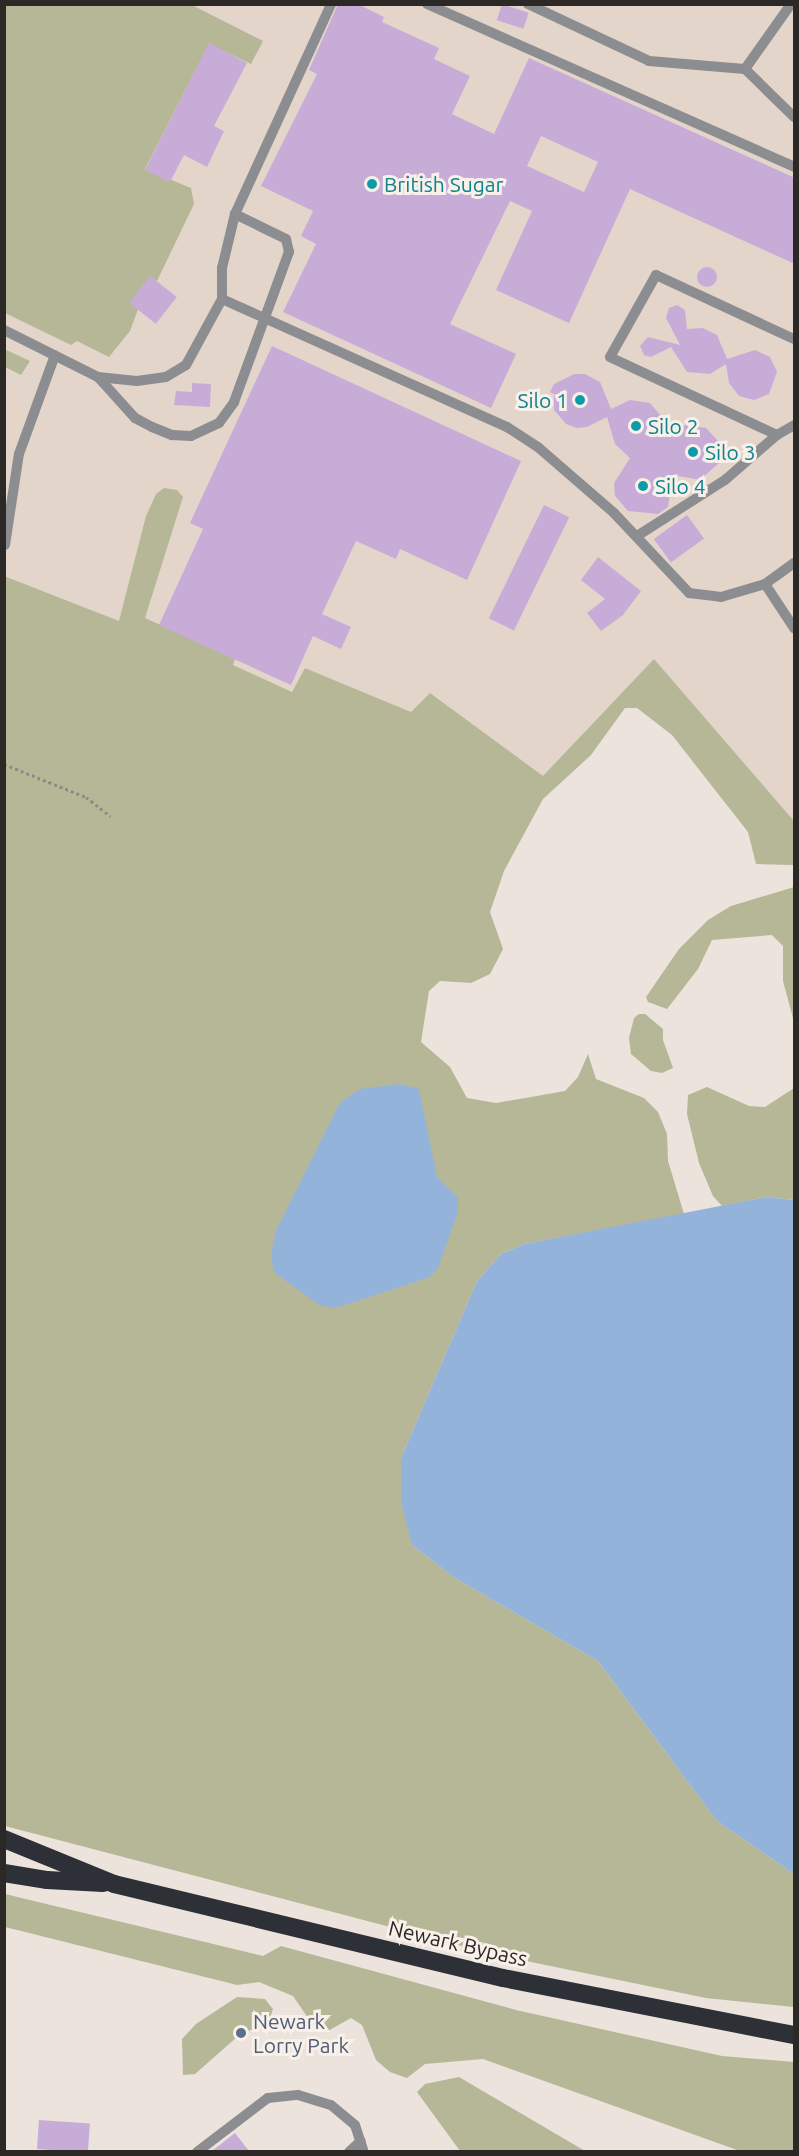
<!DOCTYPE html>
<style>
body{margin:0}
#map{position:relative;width:799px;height:2156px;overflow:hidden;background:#ebe3dc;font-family:Ubuntu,sans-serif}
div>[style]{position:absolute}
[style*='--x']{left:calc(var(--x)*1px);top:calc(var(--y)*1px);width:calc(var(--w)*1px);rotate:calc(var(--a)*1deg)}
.built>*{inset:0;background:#e4d5ca}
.green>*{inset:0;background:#b5b797}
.water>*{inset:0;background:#93b3db}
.building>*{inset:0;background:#c7acd8;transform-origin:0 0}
.round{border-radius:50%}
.path>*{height:3px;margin-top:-1.5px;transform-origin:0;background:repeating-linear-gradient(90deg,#908a86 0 3px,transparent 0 6px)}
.lane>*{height:10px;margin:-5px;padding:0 5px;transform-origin:5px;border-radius:5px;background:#8c8d91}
.highway>*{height:18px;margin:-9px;padding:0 9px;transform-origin:9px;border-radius:9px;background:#2d3036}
.dots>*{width:16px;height:16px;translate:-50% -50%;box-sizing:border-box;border:3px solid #f8f0e9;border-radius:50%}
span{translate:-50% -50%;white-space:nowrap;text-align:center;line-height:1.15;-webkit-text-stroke:6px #f8f0e9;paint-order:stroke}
.culture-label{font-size:21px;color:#0d838f}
.left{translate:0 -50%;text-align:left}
.right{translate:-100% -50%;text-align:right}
.street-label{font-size:21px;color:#2b2826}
.service-label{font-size:21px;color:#4e5e75}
.frame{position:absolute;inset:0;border:6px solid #2b2826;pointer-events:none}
</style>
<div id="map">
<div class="built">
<i style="clip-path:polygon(4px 5px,794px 5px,794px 821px,654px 660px,543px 777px,430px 693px,411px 712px,305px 668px,292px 692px,233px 665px,5px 605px)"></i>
</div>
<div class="green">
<i style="clip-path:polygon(4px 5px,192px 5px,263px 41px,251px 64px,209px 44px,145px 169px,191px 188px,194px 204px,157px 281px,150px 277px,130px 331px,109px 357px,77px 341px,71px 345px,5px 313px)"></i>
<i style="clip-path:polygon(4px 349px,30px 361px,21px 375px,5px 367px)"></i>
<i style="clip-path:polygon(164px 488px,177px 490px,183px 497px,145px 618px,235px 659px,233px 665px,292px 692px,305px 668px,411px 712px,430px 693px,543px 776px,654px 659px,794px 821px,794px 865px,756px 864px,748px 832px,672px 735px,637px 708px,625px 708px,591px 755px,543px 799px,504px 871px,490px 912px,503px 949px,490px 974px,471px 983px,440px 981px,429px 991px,421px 1042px,450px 1067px,467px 1098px,496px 1103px,565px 1091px,578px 1077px,588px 1054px,596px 1079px,644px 1098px,658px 1112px,667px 1134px,668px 1161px,684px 1214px,524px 1244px,501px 1254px,477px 1281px,401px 1458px,412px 1545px,455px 1578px,598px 1661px,717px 1821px,794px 1874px,794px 2007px,706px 1998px,497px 1955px,5px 1826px,4px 576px,119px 621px,146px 516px,156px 494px)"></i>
<i style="clip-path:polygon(794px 887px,794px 1022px,783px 981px,783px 946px,772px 935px,712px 940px,698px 969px,667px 1009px,648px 1002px,646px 997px,679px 949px,708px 920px,731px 906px)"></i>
<i style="clip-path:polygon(639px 1014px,645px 1014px,663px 1029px,663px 1040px,673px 1068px,662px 1073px,651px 1071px,631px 1054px,629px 1038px,634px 1018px)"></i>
<i style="clip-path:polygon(707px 1087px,749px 1106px,765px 1107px,794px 1088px,794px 1200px,767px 1197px,722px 1206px,713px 1196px,699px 1163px,687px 1114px,688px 1095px)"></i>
<i style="clip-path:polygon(5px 1894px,263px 1956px,281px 1946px,516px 2010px,722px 2056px,794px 2062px,794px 2151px,740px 2151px,483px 2059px,425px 2064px,407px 2078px,390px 2072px,376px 2060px,362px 2025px,351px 2018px,326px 2032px,315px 2028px,293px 1996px,259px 1982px,237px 1985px,5px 1927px)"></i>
<i style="clip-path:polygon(237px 1997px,265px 1999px,273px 2009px,269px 2021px,237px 2037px,195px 2074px,183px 2075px,182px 2039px,196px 2024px)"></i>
<i style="clip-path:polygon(459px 2077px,585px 2151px,460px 2151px,417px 2092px,425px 2084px)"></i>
</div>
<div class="water">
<i style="clip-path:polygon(400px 1084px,419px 1089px,437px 1177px,458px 1198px,458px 1212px,438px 1268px,430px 1277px,348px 1304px,333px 1308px,319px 1305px,274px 1272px,271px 1257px,275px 1233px,339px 1104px,359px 1089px)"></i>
<i style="clip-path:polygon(767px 1197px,794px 1200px,794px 1874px,717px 1821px,598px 1661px,455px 1578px,412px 1545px,401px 1502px,401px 1458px,477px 1281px,501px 1254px,524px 1244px)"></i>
</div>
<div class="building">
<i style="clip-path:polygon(evenodd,338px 4px,358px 4px,384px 17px,382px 22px,439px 48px,434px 59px,470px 76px,452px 114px,494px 134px,529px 58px,795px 178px,795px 264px,630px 189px,569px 323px,496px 290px,532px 211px,510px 201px,450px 324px,516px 354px,491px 408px,283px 312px,316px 244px,301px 236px,313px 211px,261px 186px,317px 74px,309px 70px,338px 4px,541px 136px,598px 162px,584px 192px,527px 166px,541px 136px)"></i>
<i style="left:502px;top:4px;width:28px;height:17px;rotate:18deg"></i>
<i style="clip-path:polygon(209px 43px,247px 63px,214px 126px,224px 131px,207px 167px,184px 155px,170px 182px,145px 170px)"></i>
<i class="round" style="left:697px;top:267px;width:20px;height:20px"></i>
<i style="left:150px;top:276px;width:34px;height:34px;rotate:38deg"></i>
<i style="clip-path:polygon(677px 305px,685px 310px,687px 329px,703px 328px,717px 335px,727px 359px,755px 350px,770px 357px,777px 372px,769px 394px,754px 400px,739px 396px,729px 383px,726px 364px,710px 374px,687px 372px,671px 347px,651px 357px,644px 355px,640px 346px,648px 337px,680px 345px,666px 318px,669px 308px)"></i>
<i style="clip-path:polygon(272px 346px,521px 461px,467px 580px,400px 549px,396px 559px,356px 541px,322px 614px,351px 627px,341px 649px,313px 636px,291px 685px,159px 625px,203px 529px,190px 523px)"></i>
<i style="clip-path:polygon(574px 374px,585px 374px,600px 382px,611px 409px,630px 400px,650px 403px,662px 417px,667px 434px,686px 425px,706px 428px,719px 442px,719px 463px,700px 480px,673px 475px,668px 507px,658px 514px,628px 511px,615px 496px,614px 483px,630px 458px,615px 444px,607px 417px,587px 427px,577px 428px,566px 424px,554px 410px,554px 394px,550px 392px,554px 384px)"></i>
<i style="clip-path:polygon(192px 383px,211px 384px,210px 407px,174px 405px,176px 391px,192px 392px)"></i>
<i style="left:544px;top:505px;width:28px;height:126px;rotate:26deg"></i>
<i style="left:687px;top:515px;width:29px;height:41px;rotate:54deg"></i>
<i style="clip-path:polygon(598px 557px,641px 591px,623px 615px,601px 631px,587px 613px,605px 599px,581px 580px)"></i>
<i style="left:39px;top:2120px;width:51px;height:29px;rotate:4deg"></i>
<i style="clip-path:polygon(235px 2133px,249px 2151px,212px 2151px)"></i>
</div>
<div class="path">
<i style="--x:4;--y:764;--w:88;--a:21.9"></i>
<i style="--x:86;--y:797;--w:31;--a:38"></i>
</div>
<div class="lane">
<i style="--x:427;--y:4;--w:402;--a:23.9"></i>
<i style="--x:528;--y:4;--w:134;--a:25.2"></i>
<i style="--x:649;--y:61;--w:96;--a:4.8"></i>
<i style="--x:745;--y:69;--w:80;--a:-54.7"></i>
<i style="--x:745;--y:69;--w:69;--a:44.4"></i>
<i style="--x:235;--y:214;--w:56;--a:103.5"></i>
<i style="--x:222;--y:268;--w:31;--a:90"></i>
<i style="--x:222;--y:299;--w:312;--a:24.2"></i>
<i style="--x:507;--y:427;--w:38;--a:33"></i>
<i style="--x:539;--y:448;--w:99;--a:40.9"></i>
<i style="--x:614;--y:513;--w:110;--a:46.8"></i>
<i style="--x:689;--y:593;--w:32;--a:7"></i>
<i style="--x:721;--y:597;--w:46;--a:-16.5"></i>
<i style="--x:765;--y:584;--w:36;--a:-36"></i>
<i style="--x:4;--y:330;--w:105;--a:26.6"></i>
<i style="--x:98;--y:377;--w:55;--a:47.9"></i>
<i style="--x:135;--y:418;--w:19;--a:28"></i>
<i style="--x:152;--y:427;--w:22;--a:22"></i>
<i style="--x:172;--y:435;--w:19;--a:3"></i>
<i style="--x:191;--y:436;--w:31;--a:-25"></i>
<i style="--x:219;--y:423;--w:26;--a:-54"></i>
<i style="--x:234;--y:402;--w:160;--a:-69.9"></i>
<i style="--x:289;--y:252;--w:13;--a:-103"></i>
<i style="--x:286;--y:239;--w:57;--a:-153.9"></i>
<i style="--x:235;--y:214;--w:231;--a:-65.4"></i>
<i style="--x:98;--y:377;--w:39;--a:6"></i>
<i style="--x:137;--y:381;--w:29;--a:-8"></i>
<i style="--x:166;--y:377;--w:23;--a:-31"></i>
<i style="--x:186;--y:365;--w:75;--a:-61.4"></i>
<i style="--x:777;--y:435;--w:184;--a:-155"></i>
<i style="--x:610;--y:357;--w:94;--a:-60.7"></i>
<i style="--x:656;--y:275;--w:152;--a:24.9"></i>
<i style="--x:637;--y:536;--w:104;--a:-32.5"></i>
<i style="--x:725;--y:480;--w:69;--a:-40.9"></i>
<i style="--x:777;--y:435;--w:20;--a:-30"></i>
<i style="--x:5;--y:545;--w:92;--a:-81.3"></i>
<i style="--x:19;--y:454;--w:105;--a:-70"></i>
<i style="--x:765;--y:584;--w:53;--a:56.6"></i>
<i style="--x:197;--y:2152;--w:89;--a:-37.3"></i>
<i style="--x:268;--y:2098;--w:30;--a:-6"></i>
<i style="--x:298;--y:2095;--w:34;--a:17"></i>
<i style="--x:331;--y:2105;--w:31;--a:40"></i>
<i style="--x:355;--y:2125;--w:28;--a:72"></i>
<i style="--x:349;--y:2152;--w:16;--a:-43"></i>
</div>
<div class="highway">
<i style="--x:4;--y:1839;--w:119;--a:22.2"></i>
<i style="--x:114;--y:1884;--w:400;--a:13.6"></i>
<i style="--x:503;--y:1978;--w:297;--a:11.1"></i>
<i style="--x:4;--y:1873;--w:44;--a:9.2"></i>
<i style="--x:47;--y:1880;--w:56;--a:3.1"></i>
</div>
<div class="dots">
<i style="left:372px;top:184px;background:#0f9aa8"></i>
<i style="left:580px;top:400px;background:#0f9aa8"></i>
<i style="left:636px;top:426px;background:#0f9aa8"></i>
<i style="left:693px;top:452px;background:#0f9aa8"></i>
<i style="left:643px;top:486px;background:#0f9aa8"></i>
<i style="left:241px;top:2033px;background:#5c6f8a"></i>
</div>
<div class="culture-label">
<span class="left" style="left:384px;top:184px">British Sugar</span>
<span class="right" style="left:568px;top:400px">Silo 1</span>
<span class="left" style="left:648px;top:426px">Silo 2</span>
<span class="left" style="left:705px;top:452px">Silo 3</span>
<span class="left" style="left:655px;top:486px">Silo 4</span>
</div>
<div class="street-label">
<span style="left:458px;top:1943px;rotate:13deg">Newark Bypass</span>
</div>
<div class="service-label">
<span class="left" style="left:253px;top:2033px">Newark<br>Lorry Park</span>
</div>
<div class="frame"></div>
</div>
